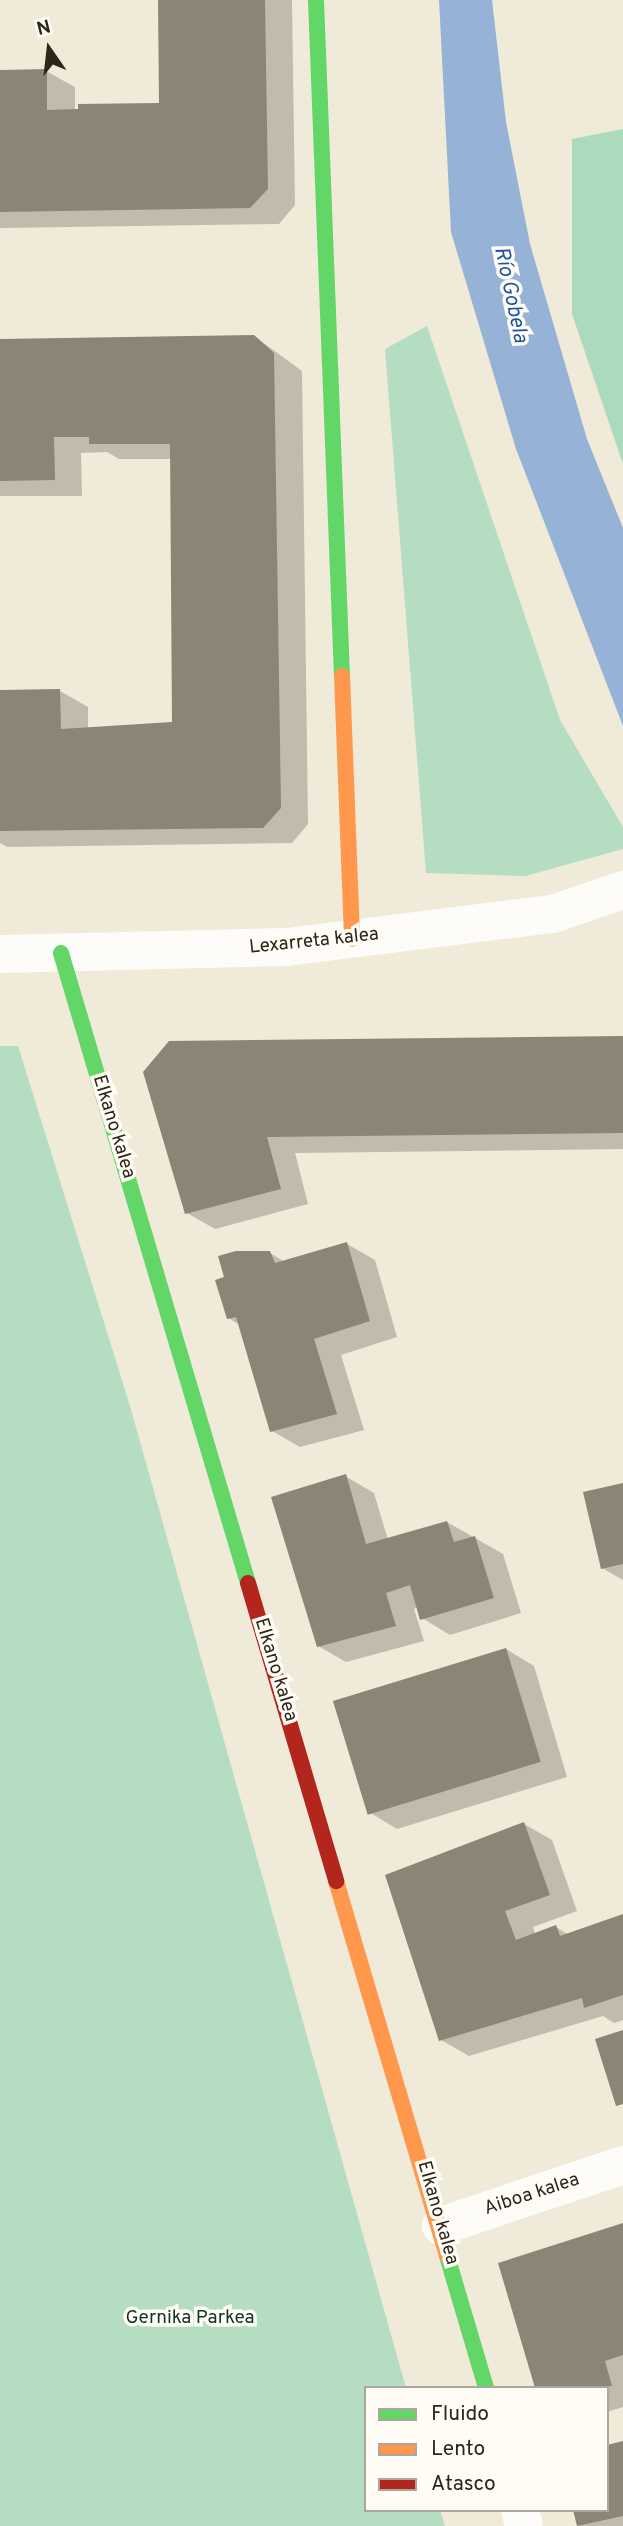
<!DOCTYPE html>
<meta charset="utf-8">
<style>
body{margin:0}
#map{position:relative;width:623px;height:2526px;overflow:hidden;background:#f0ead8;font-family:Overpass,sans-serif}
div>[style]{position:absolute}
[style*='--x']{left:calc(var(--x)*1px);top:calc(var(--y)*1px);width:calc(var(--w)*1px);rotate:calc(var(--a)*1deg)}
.green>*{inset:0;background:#b5ddc2}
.forest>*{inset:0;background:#acdabd}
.water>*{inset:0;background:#96b3d7}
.shadow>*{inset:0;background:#0003}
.building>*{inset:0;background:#8a8575;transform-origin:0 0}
.street>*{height:38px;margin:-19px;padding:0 19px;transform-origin:19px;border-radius:19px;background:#fdfcf9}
.fast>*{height:16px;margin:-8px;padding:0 8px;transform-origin:8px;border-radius:8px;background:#63d668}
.slow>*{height:16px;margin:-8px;padding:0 8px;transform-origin:8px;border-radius:8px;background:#ff974d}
.jam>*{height:16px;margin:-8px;padding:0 8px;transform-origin:8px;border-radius:8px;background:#b3261e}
span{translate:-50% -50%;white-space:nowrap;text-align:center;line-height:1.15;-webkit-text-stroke:7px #fffcf6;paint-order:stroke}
.street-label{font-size:19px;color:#2b271a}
.park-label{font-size:19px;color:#0e3627}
.water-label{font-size:21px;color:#1f559e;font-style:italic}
.legend{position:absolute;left:364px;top:2386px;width:245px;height:126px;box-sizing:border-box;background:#fffcf6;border:2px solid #aaa79e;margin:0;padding:9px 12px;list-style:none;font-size:21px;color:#2b271a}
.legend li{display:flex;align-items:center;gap:14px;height:35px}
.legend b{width:35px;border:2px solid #aaa79e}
.north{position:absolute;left:14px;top:14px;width:70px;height:70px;-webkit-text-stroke:5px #fffcf6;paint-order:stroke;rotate:346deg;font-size:19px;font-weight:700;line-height:28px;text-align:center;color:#2b271a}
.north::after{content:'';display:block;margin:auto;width:24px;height:32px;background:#2b271a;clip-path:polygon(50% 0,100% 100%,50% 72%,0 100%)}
</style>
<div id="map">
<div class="green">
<i style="clip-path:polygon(427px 326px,560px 720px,623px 827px,623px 849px,525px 876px,426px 873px,385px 349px)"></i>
<i style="clip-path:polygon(0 1046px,18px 1046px,130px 1406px,406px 2388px,366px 2388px,366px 2510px,440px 2510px,445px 2526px,0 2526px)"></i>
</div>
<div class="forest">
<i style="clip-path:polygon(623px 129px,623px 464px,572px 314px,572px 139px)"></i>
</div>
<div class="water">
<i style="clip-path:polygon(439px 0,492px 0,506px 122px,530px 244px,587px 439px,623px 528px,623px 726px,516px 449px,451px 232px)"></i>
</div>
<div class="shadow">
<i style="clip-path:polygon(159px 0,292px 0,295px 205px,279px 224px,0 228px,0 72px,46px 71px,75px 87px,75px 111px,160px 105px)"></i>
<i style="clip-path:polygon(254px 336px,302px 371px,308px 824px,292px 843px,7px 847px,0 843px,0 692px,60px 691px,88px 707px,88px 729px,174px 724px,172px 459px,119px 459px,107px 452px,81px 453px,82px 496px,0 496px,0 341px)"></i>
<i style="clip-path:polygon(623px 1038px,623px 1149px,295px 1153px,308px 1204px,215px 1229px,187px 1213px,145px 1072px)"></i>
<i style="clip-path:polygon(347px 1244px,375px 1260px,397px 1337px,341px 1355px,364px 1430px,300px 1447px,272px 1431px,240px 1325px,228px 1318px,270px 1253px,285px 1262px)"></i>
<i style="clip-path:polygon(345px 1476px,374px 1493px,388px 1540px,447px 1522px,503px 1554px,521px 1613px,450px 1635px,422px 1618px,418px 1607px,414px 1609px,424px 1641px,346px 1662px,318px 1646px)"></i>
<i style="clip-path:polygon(623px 1485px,623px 1580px,602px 1568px)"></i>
<i style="clip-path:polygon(506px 1649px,534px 1666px,567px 1777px,397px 1829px,369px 1812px)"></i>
<i style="clip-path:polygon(524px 1824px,552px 1840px,577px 1911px,533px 1927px,535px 1934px,556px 1927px,569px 1935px,623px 1916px,623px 2020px,614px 2023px,603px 2016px,469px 2056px,441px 2040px)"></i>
<i style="clip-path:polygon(623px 2225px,623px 2407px,607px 2412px,607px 2388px,537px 2388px)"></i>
<i style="clip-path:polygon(623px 2443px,623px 2526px,579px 2526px,575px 2510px,607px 2510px)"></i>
</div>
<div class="building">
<i style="clip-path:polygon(158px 0,265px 0,268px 189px,250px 208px,0 212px,0 70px,47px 69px,47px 110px,78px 109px,78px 104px,159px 103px)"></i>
<i style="clip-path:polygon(254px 335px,274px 353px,281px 808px,263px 828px,0 831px,0 690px,60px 689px,61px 729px,172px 722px,170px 444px,89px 444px,89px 437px,54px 437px,55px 480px,0 481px,0 339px)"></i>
<i style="clip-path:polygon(623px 1036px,623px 1133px,267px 1137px,281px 1189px,185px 1214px,143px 1072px,169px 1041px)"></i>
<i style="clip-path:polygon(347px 1242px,370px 1321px,314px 1339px,337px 1414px,270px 1432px,236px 1317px,227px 1319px,215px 1280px,224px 1277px,218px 1256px,236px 1251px,270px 1251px,275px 1263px)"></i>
<i style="clip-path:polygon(346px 1474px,366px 1544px,447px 1521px,454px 1542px,475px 1536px,494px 1598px,420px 1620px,410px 1585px,386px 1593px,396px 1626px,317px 1647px,271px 1497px)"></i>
<i style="clip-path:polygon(623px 1483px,623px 1564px,601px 1569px,583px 1492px)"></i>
<i style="left:506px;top:1648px;width:119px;height:181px;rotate:73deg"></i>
<i style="clip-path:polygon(524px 1822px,550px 1895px,505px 1911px,516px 1940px,556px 1925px,560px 1936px,623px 1914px,623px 1995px,584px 2008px,582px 1998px,439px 2041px,385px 1875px)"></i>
<i style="clip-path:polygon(623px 2030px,623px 2104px,616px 2106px,595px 2039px)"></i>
<i style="clip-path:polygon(623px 2223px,623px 2355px,605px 2361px,612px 2386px,535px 2388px,498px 2263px)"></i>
<i style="clip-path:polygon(623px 2441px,623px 2516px,577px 2526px,573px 2510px,607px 2510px,607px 2445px)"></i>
</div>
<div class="street">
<i style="--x:0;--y:954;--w:287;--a:-1.4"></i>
<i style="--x:287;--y:947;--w:268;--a:-7.1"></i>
<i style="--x:553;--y:914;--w:74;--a:-18.9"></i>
<i style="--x:441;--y:2226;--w:192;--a:-18.5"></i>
<i style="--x:520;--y:2510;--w:16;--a:76"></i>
</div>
<div class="fast">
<i style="--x:316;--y:0;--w:676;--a:87.8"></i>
<i style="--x:61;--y:953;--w:657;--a:73.47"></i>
<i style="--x:447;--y:2256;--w:138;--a:73.5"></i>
</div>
<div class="slow">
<i style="--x:342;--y:676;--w:263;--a:87.8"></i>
<i style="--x:336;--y:1881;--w:391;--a:73.5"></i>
</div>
<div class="jam">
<i style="--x:248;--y:1583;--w:311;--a:73.5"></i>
</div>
<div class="street-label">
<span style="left:314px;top:942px;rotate:-6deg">Lexarreta kalea</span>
<span style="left:113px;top:1127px;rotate:73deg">Elkano kalea</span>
<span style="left:275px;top:1670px;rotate:73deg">Elkano kalea</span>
<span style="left:532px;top:2195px;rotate:-18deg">Aiboa kalea</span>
<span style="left:437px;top:2213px;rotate:74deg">Elkano kalea</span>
</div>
<div class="park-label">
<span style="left:190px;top:2319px">Gernika Parkea</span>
</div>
<div class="water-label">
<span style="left:510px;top:295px;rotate:78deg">Río Gobela</span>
</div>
<ul class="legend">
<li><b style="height:9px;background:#63d668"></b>Fluido</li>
<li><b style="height:9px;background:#ff974d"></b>Lento</li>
<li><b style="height:9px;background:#b3261e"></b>Atasco</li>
</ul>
<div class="north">N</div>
</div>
